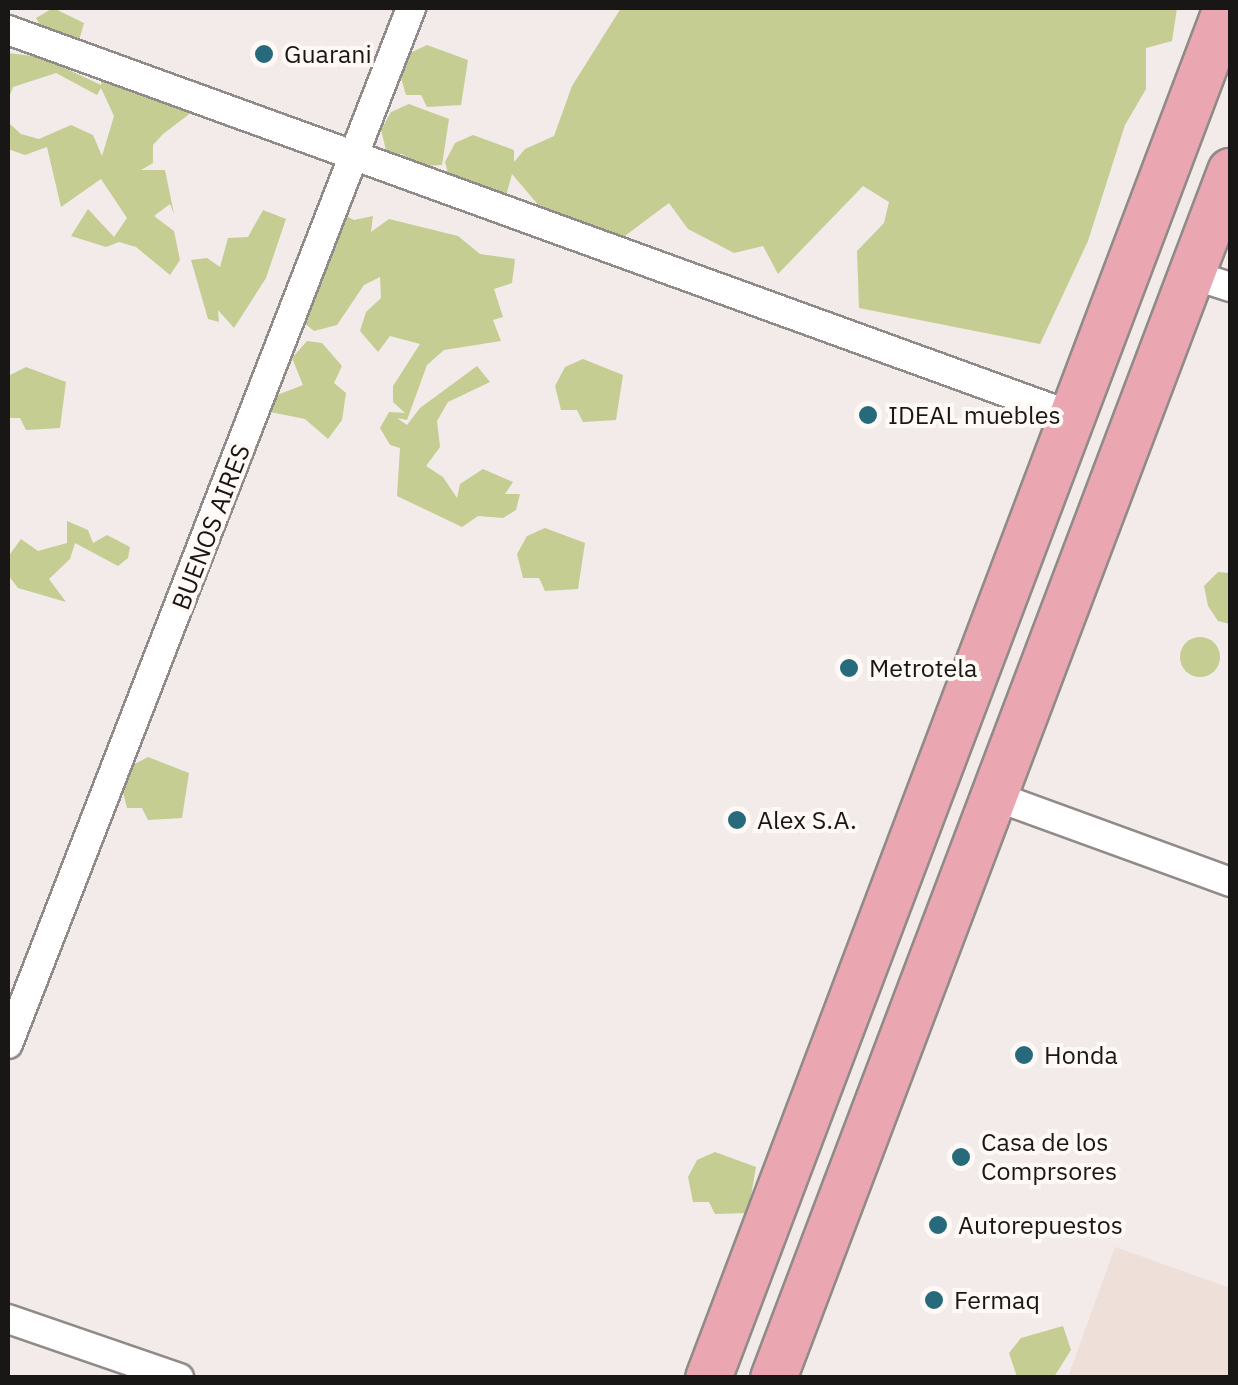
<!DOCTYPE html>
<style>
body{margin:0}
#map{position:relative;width:1238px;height:1385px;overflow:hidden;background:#f2ebe9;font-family:"IBM Plex Sans",sans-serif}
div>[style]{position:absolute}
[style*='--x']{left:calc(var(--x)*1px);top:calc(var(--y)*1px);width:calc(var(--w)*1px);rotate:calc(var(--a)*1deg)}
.built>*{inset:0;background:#eedfd9}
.green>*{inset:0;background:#c5cd93}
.round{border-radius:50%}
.roads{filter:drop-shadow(2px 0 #908a88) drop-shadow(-2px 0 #908a88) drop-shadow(0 2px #908a88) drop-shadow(0 -2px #908a88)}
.minor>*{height:28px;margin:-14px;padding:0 14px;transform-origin:14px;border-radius:14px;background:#fff}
.trunk>*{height:45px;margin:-22.5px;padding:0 22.5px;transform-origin:22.5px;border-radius:22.5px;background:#eaa7b2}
.dots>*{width:28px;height:28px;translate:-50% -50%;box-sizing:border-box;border:5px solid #fff9f6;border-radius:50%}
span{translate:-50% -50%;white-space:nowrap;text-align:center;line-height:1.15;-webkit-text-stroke:8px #fff9f6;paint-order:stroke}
.poi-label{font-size:25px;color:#191716}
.left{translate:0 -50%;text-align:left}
.street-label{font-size:25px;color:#191716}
.frame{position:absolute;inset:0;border:10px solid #191716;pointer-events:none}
</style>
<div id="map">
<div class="built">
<i style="clip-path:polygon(1115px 1247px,1230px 1288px,1230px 1377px,1068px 1377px)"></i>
</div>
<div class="green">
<i style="clip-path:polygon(53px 8px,84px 23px,78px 44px,49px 40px,36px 18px)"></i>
<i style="clip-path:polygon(621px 8px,1177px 8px,1172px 41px,1146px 48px,1146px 89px,1125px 125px,1088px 241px,1040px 344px,859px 308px,857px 251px,884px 223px,889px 202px,863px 186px,778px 274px,763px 246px,734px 253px,688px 229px,669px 203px,610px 247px,546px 214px,512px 174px,506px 196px,451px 185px,445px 162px,455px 143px,473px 135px,514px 150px,514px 162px,525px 149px,554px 136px,572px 86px)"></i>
<i style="clip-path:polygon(427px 45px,468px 60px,461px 105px,427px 107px,421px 95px,406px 95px,399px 71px,410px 53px)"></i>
<i style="clip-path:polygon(8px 53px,41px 57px,101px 85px,103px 72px,196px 97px,192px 112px,163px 134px,153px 145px,153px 163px,141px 170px,165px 170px,174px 214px,170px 204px,154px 216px,174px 231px,180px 260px,170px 275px,136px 247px,119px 242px,106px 247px,71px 236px,88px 209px,114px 237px,127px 218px,101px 179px,61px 207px,47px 147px,25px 155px,8px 149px,8px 105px,10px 124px,21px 134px,39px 139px,71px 125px,93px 135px,102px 156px,114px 116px,101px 88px,97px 95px,56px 73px,13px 87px,8px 100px)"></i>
<i style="clip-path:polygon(409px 104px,449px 119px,442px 165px,409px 167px,403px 154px,387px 154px,381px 130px,391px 112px)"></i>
<i style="clip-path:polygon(263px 210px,286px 219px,266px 278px,234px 328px,218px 310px,219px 322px,208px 319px,191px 260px,207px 258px,220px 267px,228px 238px,248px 237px)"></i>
<i style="clip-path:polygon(335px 210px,354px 220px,373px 216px,371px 232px,389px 219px,458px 236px,480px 254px,515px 259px,512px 283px,494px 289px,503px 317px,493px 320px,501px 341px,444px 350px,427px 365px,407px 420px,397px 418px,407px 425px,420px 408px,477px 366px,490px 382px,448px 402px,437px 421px,440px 447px,426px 466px,443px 477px,457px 498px,460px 484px,483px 469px,513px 482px,505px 494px,520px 494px,516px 510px,503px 518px,478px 516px,462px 527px,397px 496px,400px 448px,390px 445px,380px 428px,389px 412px,405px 413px,393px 402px,393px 386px,420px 344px,390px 336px,378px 352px,360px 331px,366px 312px,381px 298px,380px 277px,364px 285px,337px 325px,314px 331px,303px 322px)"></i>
<i style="clip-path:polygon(307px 341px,322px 343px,342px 366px,334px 383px,346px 393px,342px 420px,328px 439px,305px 419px,270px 412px,277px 395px,303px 385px,292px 358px)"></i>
<i style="clip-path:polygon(583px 359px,623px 375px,616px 420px,583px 422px,577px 410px,561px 410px,555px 386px,565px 367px)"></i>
<i style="clip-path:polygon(26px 367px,66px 382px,60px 428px,26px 430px,20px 418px,8px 418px,8px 376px)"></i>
<i style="clip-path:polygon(67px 521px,88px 530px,93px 543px,107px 535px,130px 547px,128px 558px,118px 566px,75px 543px,70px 559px,49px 579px,66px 602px,18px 588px,8px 575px,8px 557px,21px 539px,38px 551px,67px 543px)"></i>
<i style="clip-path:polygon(545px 528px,585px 543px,578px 589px,545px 591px,539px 578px,523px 578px,517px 554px,527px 536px)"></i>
<i style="clip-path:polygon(1218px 572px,1230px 573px,1230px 624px,1218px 621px,1208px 606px,1204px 586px)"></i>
<i class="round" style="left:1180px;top:637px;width:40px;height:40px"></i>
<i style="clip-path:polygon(148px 757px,189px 773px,182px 818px,148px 820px,142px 808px,127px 808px,121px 784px,131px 766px)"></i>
<i style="clip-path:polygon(715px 1152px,756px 1167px,748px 1213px,715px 1214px,709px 1202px,693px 1202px,688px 1177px,697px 1160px)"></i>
<i style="clip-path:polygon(1063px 1326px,1071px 1350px,1054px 1377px,1017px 1377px,1009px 1353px,1021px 1338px)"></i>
</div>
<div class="roads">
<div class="minor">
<i style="--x:8;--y:30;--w:1135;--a:19.94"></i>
<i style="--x:1190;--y:274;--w:42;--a:18"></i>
<i style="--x:997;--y:797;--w:248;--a:20"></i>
<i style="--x:8;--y:1044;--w:1112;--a:-68.74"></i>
<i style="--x:8;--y:1319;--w:181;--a:19"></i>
</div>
<div class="trunk">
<i style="--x:708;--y:1378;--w:1465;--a:-69.29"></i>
<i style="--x:773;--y:1378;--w:1291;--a:-69.26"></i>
</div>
</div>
<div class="dots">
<i style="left:264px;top:54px;background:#266a7b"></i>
<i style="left:868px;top:415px;background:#266a7b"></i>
<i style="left:849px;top:668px;background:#266a7b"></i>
<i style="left:737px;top:820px;background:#266a7b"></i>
<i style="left:1024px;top:1055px;background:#266a7b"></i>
<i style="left:961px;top:1157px;background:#266a7b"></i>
<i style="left:938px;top:1225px;background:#266a7b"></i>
<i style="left:934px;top:1300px;background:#266a7b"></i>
</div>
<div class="poi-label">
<span class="left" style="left:284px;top:54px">Guarani</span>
<span class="left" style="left:888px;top:415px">IDEAL muebles</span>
<span class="left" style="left:869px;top:668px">Metrotela</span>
<span class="left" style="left:757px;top:820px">Alex S.A.</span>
<span class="left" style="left:1044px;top:1055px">Honda</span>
<span class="left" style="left:981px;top:1157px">Casa de los<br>Comprsores</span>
<span class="left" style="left:958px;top:1225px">Autorepuestos</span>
<span class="left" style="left:954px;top:1300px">Fermaq</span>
</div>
<div class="street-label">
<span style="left:211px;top:527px;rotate:-69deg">BUENOS AIRES</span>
</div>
<div class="frame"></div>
</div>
